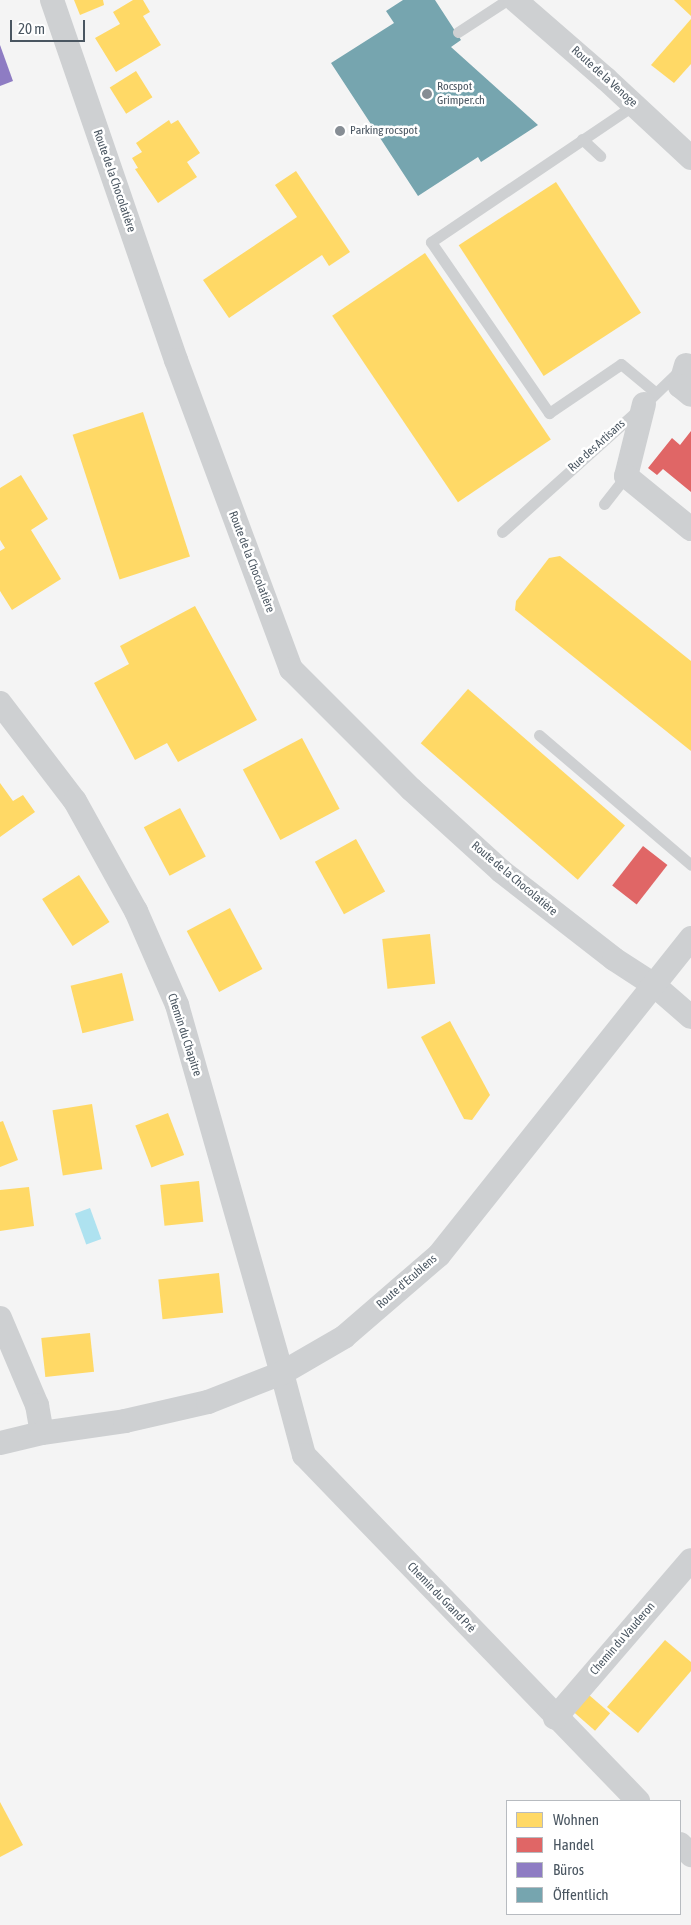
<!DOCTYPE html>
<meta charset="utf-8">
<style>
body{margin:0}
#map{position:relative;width:691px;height:1925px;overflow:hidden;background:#f4f4f4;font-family:"Asap Condensed",sans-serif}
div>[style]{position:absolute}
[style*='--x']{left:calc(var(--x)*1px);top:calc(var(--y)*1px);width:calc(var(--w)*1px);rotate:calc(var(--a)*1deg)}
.water>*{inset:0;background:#aee2f0;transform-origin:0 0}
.homes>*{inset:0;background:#ffd966;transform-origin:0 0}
.shops>*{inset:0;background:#e06666;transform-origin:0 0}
.offices>*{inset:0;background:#8e7cc3}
.public>*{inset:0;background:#76a5af}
.service>*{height:11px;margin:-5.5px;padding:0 5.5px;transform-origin:5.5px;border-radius:5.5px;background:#ced0d2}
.minor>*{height:24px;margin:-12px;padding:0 12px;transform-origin:12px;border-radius:12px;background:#ced0d2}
.dots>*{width:14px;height:14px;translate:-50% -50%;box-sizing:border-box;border:2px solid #fff;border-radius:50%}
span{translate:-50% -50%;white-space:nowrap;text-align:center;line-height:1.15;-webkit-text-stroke:5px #fff;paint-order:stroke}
.street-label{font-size:12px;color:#4a5661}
.poi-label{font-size:12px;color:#4a5661}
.left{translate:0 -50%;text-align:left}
.legend{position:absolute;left:506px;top:1800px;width:175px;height:115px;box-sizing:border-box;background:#fff;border:1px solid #b7bbc0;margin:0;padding:6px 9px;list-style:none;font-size:15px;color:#4a5661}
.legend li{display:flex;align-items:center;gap:10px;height:25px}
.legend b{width:25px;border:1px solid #b7bbc0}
.scale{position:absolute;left:10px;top:20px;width:75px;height:22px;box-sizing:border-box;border:2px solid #4a5661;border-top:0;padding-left:6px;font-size:15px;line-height:18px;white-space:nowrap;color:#4a5661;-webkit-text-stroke:4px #fff;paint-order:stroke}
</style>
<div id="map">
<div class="water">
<i style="left:90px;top:1208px;width:33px;height:16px;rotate:70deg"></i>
</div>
<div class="homes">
<i style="clip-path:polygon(74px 0,103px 0,104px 5px,80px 15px)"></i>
<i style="clip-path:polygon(133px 0,143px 0,150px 12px,143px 16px,161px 45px,116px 72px,95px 38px,120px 24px,113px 12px)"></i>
<i style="clip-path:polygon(674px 0,691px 0,691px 16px)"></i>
<i style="clip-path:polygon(691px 19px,691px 64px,674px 83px,651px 65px)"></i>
<i style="left:136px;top:71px;width:31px;height:31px;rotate:58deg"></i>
<i style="clip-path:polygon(169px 120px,171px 124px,178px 120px,200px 153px,187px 162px,197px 177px,158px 203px,135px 169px,138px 168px,132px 158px,142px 152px,136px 143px)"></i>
<i style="clip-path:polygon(296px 171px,350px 252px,329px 266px,322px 255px,229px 318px,203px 280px,297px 217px,275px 185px)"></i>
<i style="left:556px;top:182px;width:156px;height:116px;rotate:57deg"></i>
<i style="left:425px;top:253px;width:225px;height:112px;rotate:56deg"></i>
<i style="left:143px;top:412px;width:152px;height:74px;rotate:72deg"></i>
<i style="clip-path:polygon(21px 475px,48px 519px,31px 530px,61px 579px,12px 610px,0 591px,0 551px,5px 548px,0 540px,0 488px)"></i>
<i style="clip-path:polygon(560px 556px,691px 661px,691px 751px,515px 610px,516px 601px,549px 558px)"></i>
<i style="clip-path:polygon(195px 606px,257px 720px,178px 762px,167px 743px,135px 760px,94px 683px,129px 664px,120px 646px)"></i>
<i style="left:468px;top:689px;width:208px;height:72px;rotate:41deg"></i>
<i style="left:302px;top:738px;width:80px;height:67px;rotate:62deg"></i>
<i style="clip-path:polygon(0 783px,13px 801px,23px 795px,35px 812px,0 837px)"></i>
<i style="left:180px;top:808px;width:55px;height:41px;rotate:62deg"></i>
<i style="left:356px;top:839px;width:60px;height:47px;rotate:61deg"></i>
<i style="left:79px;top:875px;width:56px;height:44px;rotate:57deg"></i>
<i style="left:230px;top:908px;width:69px;height:49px;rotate:62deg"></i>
<i style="left:430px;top:934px;width:50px;height:48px;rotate:84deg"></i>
<i style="left:122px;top:973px;width:49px;height:53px;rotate:76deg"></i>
<i style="clip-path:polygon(450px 1021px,490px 1095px,472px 1120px,464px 1119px,421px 1037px)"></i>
<i style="left:92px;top:1104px;width:66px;height:40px;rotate:81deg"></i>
<i style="left:168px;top:1113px;width:45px;height:35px;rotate:69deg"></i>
<i style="clip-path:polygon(3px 1121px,18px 1160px,0 1167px,0 1122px)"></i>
<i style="left:199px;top:1181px;width:41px;height:39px;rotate:84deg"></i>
<i style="clip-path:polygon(29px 1187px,34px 1226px,0 1231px,0 1190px)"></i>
<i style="left:219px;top:1273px;width:40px;height:61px;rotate:84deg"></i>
<i style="left:90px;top:1333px;width:39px;height:49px;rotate:84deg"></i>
<i style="clip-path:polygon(665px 1640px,691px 1662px,691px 1671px,638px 1733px,607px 1707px)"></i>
<i style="left:589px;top:1695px;width:28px;height:23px;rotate:41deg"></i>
<i style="clip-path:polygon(0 1802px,23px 1845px,0 1857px)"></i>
</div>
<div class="shops">
<i style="clip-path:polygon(691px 431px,691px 492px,663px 469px,657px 475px,648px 468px,672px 438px,680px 445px)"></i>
<i style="left:643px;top:846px;width:31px;height:50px;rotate:38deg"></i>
</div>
<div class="offices">
<i style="clip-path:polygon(0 45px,13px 81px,0 86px)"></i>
</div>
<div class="public">
<i style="clip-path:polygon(403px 0,435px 0,461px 40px,451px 47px,538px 125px,481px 162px,478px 157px,418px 196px,331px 63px,394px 23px,386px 11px)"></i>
</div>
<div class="service">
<i style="--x:458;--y:32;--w:59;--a:-33.1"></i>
<i style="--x:634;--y:105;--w:245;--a:146"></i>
<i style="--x:431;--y:242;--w:208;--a:55.4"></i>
<i style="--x:549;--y:413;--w:87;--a:-34.2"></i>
<i style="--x:621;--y:364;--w:45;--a:39.6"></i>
<i style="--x:582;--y:139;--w:25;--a:43"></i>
<i style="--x:652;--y:397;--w:39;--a:-44"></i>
<i style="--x:604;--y:504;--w:36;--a:-52"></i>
<i style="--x:502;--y:532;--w:184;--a:-41.9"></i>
<i style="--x:539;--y:735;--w:200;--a:40.5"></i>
</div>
<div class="minor">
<i style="--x:52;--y:0;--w:381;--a:71"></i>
<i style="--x:176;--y:360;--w:330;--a:69.6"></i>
<i style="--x:291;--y:669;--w:170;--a:45"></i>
<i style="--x:411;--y:789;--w:122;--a:42.3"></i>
<i style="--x:501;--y:871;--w:143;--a:37.9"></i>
<i style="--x:614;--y:959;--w:48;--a:33"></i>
<i style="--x:654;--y:985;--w:49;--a:40.9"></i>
<i style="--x:515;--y:0;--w:121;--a:41"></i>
<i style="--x:606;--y:79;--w:116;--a:42.9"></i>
<i style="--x:686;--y:365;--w:22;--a:106"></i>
<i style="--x:680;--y:386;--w:14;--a:39"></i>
<i style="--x:644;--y:404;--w:74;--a:104"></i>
<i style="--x:626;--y:476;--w:84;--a:39.2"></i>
<i style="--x:0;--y:703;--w:123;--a:52.6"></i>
<i style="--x:75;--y:801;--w:126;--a:61"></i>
<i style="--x:136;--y:911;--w:103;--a:66.4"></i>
<i style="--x:177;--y:1005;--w:383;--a:74.1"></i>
<i style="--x:282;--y:1373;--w:85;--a:75"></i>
<i style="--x:304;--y:1455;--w:481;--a:46"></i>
<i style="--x:0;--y:1318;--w:95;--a:67"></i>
<i style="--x:37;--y:1405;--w:28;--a:80"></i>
<i style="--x:0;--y:1443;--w:43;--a:-13.4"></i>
<i style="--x:42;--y:1433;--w:84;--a:-8.2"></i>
<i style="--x:125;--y:1421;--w:85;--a:-12.9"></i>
<i style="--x:208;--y:1402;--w:79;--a:-21.4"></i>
<i style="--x:282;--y:1373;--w:72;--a:-30.1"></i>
<i style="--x:344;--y:1337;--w:125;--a:-40.8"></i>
<i style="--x:439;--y:1255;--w:405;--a:-51.5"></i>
<i style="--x:555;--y:1718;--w:208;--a:-49.3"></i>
<i style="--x:680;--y:1844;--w:16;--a:45"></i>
</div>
<div class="dots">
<i style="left:427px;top:94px;background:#868d94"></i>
<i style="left:340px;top:131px;background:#868d94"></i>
</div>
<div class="street-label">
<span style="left:604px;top:77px;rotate:42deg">Route de la Venoge</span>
<span style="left:114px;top:181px;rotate:71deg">Route de la Chocolatière</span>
<span style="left:597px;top:446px;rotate:-42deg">Rue des Artisans</span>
<span style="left:251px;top:562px;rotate:69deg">Route de la Chocolatière</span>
<span style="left:514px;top:879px;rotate:40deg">Route de la Chocolatière</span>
<span style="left:184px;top:1035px;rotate:72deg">Chemin du Chapitre</span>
<span style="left:407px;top:1282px;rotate:-41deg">Route d'Ecublens</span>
<span style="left:441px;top:1598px;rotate:46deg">Chemin du Grand Pré</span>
<span style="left:623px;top:1639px;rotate:-49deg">Chemin du Vauderon</span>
</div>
<div class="poi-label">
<span class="left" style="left:437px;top:94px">Rocspot<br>Grimper.ch</span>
<span class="left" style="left:350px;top:131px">Parking rocspot</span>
</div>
<ul class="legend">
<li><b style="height:14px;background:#ffd966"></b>Wohnen</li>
<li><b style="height:14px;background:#e06666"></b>Handel</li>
<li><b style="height:14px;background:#8e7cc3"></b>Büros</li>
<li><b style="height:14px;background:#76a5af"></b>Öffentlich</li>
</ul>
<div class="scale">20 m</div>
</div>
